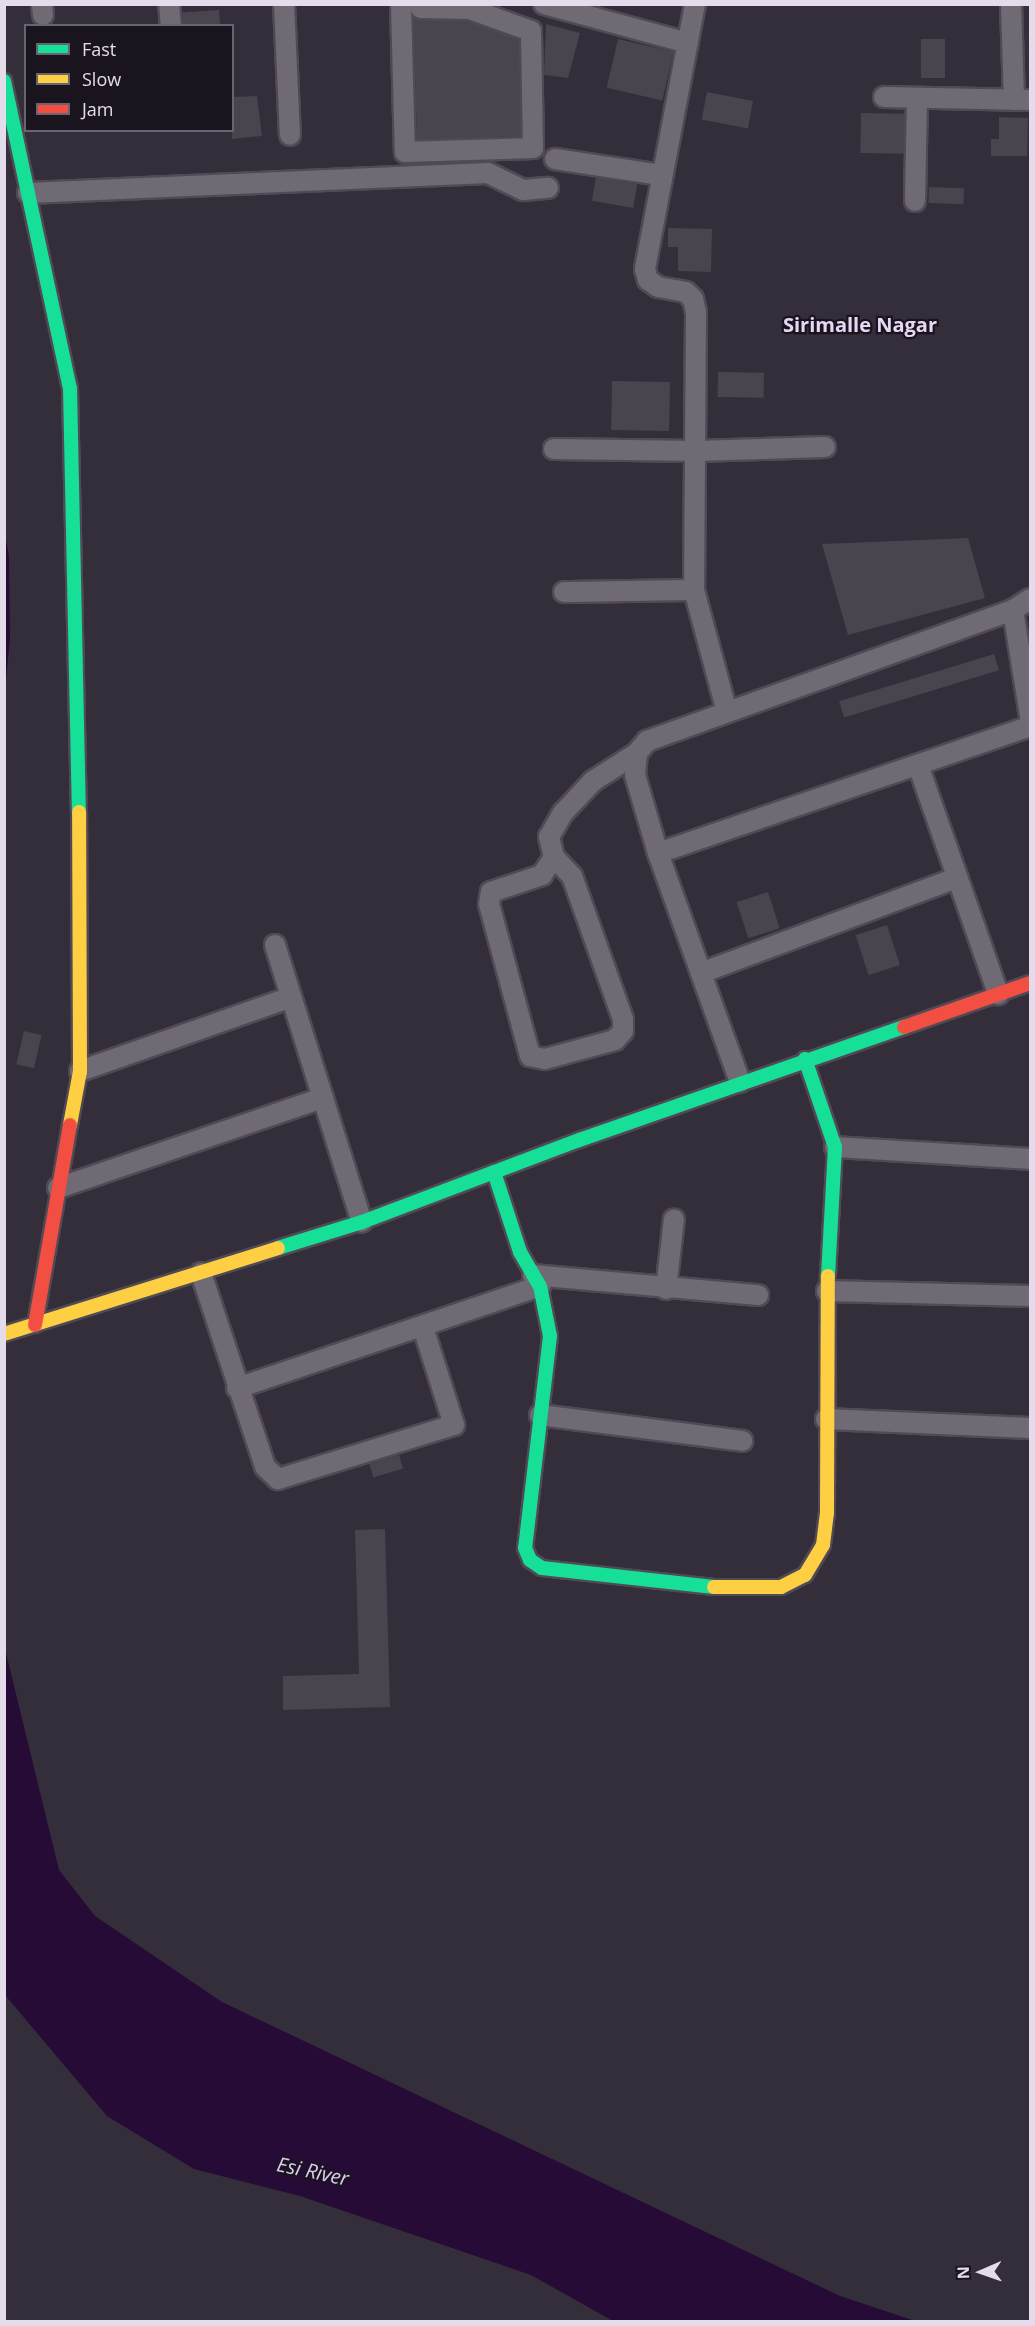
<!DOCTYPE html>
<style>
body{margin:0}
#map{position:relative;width:1035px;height:2326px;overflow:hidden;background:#342d3a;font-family:"Open Sans",sans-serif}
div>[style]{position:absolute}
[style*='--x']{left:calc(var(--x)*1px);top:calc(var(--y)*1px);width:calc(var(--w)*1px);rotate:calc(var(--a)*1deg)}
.water>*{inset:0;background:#250b35}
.building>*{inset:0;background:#49444e;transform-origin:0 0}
.roads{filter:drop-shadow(2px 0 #504a55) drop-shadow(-2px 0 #504a55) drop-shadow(0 2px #504a55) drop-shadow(0 -2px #504a55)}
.street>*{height:20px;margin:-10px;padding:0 10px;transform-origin:10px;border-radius:10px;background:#706a74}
.fast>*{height:14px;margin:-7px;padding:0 7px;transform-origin:7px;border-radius:7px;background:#16e098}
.slow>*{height:14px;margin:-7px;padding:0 7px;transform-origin:7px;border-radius:7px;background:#ffcf43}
.jam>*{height:14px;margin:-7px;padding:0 7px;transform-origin:7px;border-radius:7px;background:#f24e42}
span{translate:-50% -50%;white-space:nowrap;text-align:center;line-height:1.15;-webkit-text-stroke:4.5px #19141e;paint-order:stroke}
.neighbourhood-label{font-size:20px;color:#e7d7f5;font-weight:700}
.water-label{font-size:20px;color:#e0c7f6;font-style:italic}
.frame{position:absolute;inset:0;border:6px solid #e4dceb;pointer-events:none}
.legend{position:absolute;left:24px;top:24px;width:210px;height:108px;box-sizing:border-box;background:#19141e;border:2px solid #6a6470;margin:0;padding:8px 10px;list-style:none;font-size:18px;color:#e4dceb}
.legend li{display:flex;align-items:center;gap:12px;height:30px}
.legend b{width:30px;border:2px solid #6a6470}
.north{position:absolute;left:951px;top:2242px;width:60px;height:60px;-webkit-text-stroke:4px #19141e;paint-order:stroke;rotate:268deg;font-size:16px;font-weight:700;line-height:24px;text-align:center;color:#e4dceb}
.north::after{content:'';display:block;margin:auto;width:21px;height:27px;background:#e4dceb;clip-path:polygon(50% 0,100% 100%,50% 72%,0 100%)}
</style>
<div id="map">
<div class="water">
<i style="clip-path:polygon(5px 535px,9px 556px,10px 638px,5px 690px)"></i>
<i style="clip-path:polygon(5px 1649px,59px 1870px,95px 1916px,222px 2002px,840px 2296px,915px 2321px,613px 2321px,531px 2275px,300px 2196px,194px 2169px,107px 2116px,5px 1995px)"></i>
</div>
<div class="building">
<i style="left:219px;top:10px;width:16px;height:37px;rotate:86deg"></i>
<i style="clip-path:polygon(413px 17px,468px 21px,519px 39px,521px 136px,417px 140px)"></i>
<i style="clip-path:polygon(546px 24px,580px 33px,568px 78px,544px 75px)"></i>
<i style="left:618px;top:39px;width:57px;height:50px;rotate:13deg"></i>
<i style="left:921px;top:39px;width:24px;height:39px"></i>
<i style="left:707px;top:92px;width:47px;height:28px;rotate:11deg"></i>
<i style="clip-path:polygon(257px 96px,262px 136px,232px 139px,232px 97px)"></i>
<i style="left:861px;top:113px;width:44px;height:40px;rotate:1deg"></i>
<i style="clip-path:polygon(999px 117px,1028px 118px,1027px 156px,991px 156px,991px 139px,999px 139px)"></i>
<i style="left:596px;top:177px;width:42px;height:24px;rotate:10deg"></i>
<i style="left:929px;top:187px;width:35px;height:16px;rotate:2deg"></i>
<i style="clip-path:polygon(668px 228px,712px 229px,711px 272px,678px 271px,678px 247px,668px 247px)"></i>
<i style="left:718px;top:372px;width:46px;height:25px;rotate:1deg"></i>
<i style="left:612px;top:381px;width:58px;height:49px;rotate:1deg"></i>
<i style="clip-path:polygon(968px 538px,985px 598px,848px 635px,822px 544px)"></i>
<i style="left:994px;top:654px;width:17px;height:162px;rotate:73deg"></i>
<i style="left:768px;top:892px;width:38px;height:33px;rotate:72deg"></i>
<i style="left:887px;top:925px;width:42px;height:33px;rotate:72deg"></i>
<i style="left:24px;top:1031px;width:18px;height:34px;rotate:13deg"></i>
<i style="left:399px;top:1455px;width:14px;height:31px;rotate:73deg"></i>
<i style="clip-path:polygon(385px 1529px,390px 1707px,283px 1710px,283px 1676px,359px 1674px,355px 1530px)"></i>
</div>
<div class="roads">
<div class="street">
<i style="--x:42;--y:4;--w:11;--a:85"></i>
<i style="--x:169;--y:4;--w:22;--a:85"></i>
<i style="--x:284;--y:4;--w:131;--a:87.4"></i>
<i style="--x:401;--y:4;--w:148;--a:88.5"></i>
<i style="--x:405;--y:152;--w:128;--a:-1.8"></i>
<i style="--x:533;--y:148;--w:117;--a:-91"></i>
<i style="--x:531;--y:31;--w:65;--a:-160.2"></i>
<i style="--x:470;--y:9;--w:49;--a:-178.8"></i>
<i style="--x:421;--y:8;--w:4;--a:-90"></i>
<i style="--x:544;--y:4;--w:149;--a:15.2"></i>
<i style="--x:695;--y:4;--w:270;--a:100.7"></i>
<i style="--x:645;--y:269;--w:11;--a:75"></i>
<i style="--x:648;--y:280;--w:12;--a:35"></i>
<i style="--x:658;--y:287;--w:28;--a:10"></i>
<i style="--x:686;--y:292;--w:10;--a:45"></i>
<i style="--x:693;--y:299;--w:13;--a:77"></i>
<i style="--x:696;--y:312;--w:278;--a:90.4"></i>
<i style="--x:694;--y:590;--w:126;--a:74.9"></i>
<i style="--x:1011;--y:4;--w:96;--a:88.2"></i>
<i style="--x:884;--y:97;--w:146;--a:1.2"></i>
<i style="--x:555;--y:159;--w:107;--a:8.6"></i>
<i style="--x:28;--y:193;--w:460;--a:-2.5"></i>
<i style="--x:488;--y:173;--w:39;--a:26"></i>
<i style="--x:523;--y:190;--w:25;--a:-5"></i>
<i style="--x:915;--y:201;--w:103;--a:-88.9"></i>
<i style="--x:554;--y:449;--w:143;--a:0.8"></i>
<i style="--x:697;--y:451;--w:128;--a:-1.8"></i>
<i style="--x:564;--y:592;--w:130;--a:-0.9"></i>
<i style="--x:1013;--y:610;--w:107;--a:80.9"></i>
<i style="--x:637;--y:753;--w:22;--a:95"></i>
<i style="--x:635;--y:775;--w:81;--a:73.6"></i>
<i style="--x:658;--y:853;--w:243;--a:70.3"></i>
<i style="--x:918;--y:765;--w:243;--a:70.7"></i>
<i style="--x:658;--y:853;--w:393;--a:-18.8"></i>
<i style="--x:554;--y:857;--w:26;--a:47"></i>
<i style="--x:572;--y:876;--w:152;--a:70.4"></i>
<i style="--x:623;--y:1019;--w:12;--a:90"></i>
<i style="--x:623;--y:1031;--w:12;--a:132"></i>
<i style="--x:615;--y:1040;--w:73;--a:164.8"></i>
<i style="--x:545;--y:1059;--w:15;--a:-169"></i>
<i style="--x:530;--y:1056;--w:157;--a:-105.1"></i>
<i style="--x:489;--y:904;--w:12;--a:-81"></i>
<i style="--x:491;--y:892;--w:54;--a:-18.4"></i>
<i style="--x:542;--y:875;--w:22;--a:-56"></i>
<i style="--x:554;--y:857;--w:21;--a:-104"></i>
<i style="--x:549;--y:837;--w:28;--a:-60"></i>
<i style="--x:563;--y:813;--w:44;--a:-46.8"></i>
<i style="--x:593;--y:781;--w:52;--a:-32.5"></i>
<i style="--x:637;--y:753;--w:16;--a:-50"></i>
<i style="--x:647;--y:741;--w:389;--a:-19.7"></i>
<i style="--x:1013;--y:610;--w:20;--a:-33"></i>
<i style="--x:275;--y:945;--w:290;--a:72.6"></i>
<i style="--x:701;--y:973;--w:273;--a:-20.4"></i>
<i style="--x:80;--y:1071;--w:224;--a:-19.3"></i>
<i style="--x:835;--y:1147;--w:195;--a:3.5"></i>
<i style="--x:58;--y:1188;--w:280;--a:-18.8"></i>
<i style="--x:201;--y:1273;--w:204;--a:71.7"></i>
<i style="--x:265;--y:1467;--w:18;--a:43"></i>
<i style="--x:278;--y:1479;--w:184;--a:-17.1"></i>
<i style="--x:454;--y:1425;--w:103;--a:-107.6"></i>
<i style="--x:533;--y:1275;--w:226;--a:5.1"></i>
<i style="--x:666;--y:1289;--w:70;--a:-83.5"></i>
<i style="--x:827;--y:1291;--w:203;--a:1.4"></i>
<i style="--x:237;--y:1388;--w:320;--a:-18.6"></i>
<i style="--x:540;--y:1415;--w:204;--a:7.3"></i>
<i style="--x:826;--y:1419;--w:204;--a:2.5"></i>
</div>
<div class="fast">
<i style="--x:4;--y:81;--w:314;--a:77.9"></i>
<i style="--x:70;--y:388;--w:424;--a:88.8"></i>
<i style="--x:805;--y:1059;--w:93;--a:71.2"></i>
<i style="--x:835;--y:1147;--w:129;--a:93.1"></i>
<i style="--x:494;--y:1172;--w:84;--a:72"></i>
<i style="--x:520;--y:1252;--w:39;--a:60"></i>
<i style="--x:540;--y:1286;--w:51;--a:78.7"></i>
<i style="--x:550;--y:1336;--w:213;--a:96.7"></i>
<i style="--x:525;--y:1548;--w:13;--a:67"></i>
<i style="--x:530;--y:1560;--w:14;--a:34"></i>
<i style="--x:542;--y:1568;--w:173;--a:6.3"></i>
<i style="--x:278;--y:1248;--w:88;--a:-17.2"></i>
<i style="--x:362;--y:1222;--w:232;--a:-20.7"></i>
<i style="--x:579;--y:1140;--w:344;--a:-19.2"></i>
</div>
<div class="slow">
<i style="--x:70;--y:1125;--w:55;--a:-79.5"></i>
<i style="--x:80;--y:1071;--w:259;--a:-90.2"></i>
<i style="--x:4;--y:1334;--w:287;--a:-17.4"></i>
<i style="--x:714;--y:1587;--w:67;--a:0"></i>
<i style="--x:781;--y:1587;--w:27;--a:-27"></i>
<i style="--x:805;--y:1575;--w:35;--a:-59"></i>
<i style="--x:823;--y:1545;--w:32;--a:-83"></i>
<i style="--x:827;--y:1513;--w:237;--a:-89.8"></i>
</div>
<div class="jam">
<i style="--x:904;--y:1027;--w:133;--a:-19.2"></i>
<i style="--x:35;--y:1325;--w:203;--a:-80.1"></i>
</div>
</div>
<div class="neighbourhood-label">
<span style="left:860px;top:324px">Sirimalle Nagar</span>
</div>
<div class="water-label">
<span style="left:313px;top:2171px;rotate:12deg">Esi River</span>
</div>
<div class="frame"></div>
<ul class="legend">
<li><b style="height:8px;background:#16e098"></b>Fast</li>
<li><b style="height:8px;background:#ffcf43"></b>Slow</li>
<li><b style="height:8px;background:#f24e42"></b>Jam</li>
</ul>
<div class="north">N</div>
</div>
